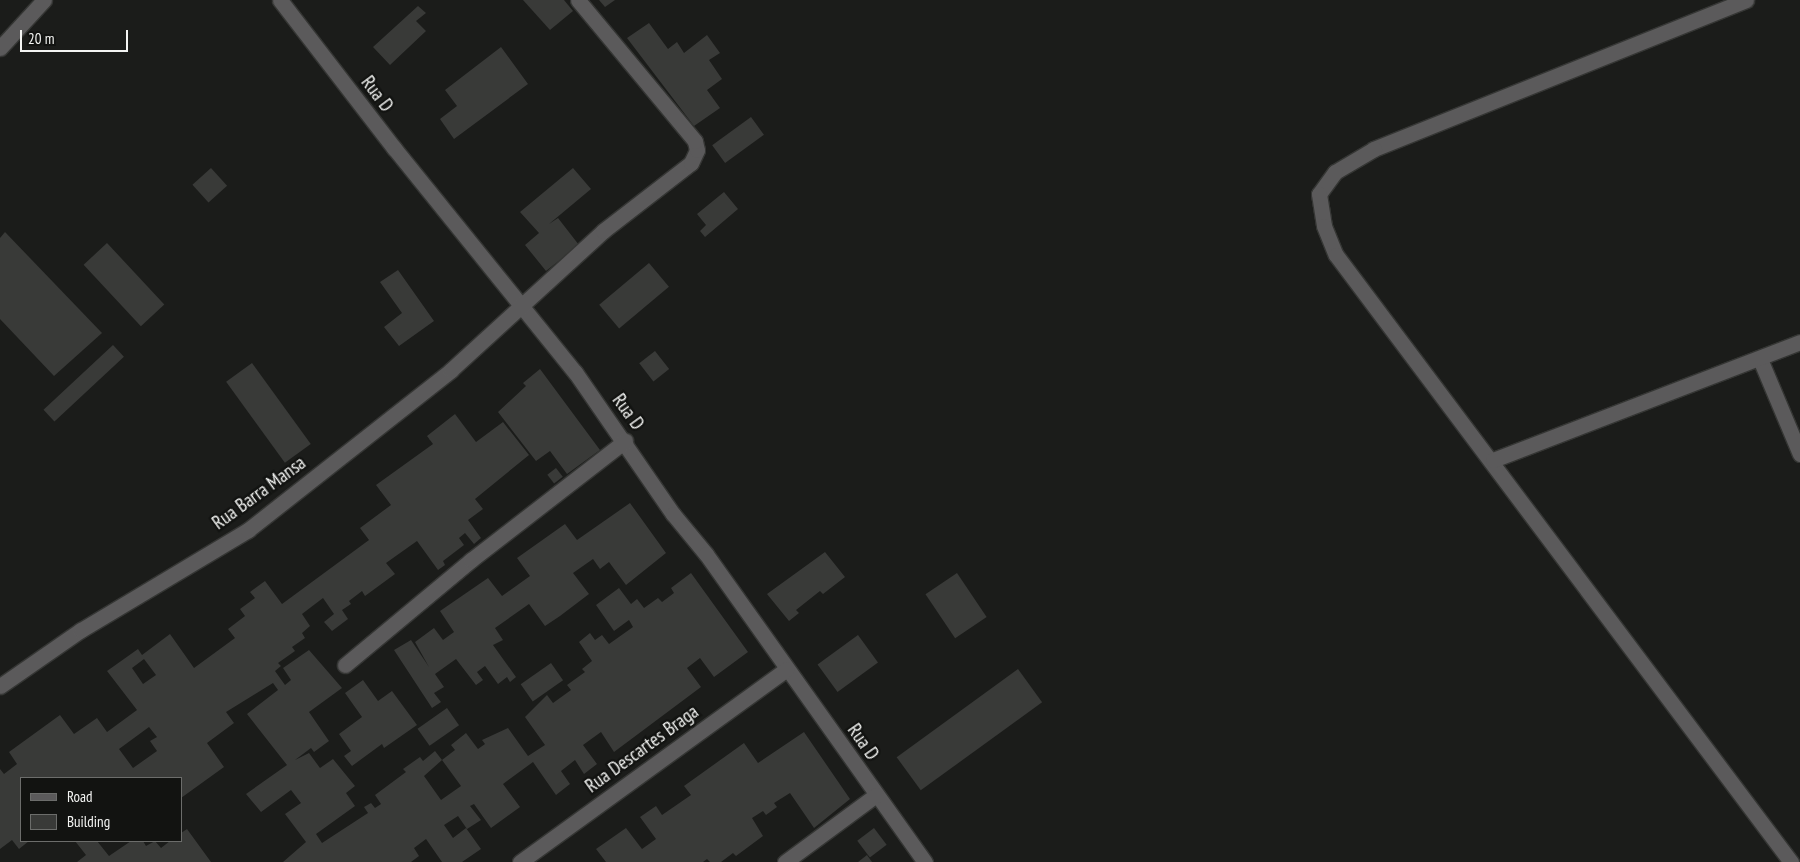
<!DOCTYPE html>
<style>
body{margin:0}
#map{position:relative;width:1800px;height:862px;overflow:hidden;background:#1b1c1a;font-family:"PT Sans Narrow",sans-serif}
div>[style]{position:absolute}
[style*='--x']{left:calc(var(--x)*1px);top:calc(var(--y)*1px);width:calc(var(--w)*1px);rotate:calc(var(--a)*1deg)}
.building>*{inset:0;background:#393a38;transform-origin:0 0}
.roads{filter:drop-shadow(1px 0 #353634) drop-shadow(-1px 0 #353634) drop-shadow(0 1px #353634) drop-shadow(0 -1px #353634)}
.street>*{height:15px;margin:-7.5px;padding:0 7.5px;transform-origin:7.5px;border-radius:7.5px;background:#5b5a5b}
span{translate:-50% -50%;white-space:nowrap;text-align:center;line-height:1.15;-webkit-text-stroke:5px #121311;paint-order:stroke}
.street-label{font-size:19px;color:#f4f5f3}
.legend{position:absolute;left:20px;top:777px;width:162px;height:65px;box-sizing:border-box;background:#121311;border:1px solid #6c6d6b;margin:0;padding:6px 9px;list-style:none;font-size:15px;color:#f4f5f3}
.legend li{display:flex;align-items:center;gap:10px;height:25px}
.legend b{width:25px;border:1px solid #6c6d6b}
.scale{position:absolute;left:20px;top:30px;width:108px;height:22px;box-sizing:border-box;border:2px solid #f4f5f3;border-top:0;padding-left:6px;font-size:15px;line-height:18px;white-space:nowrap;color:#f4f5f3;-webkit-text-stroke:4px #121311;paint-order:stroke}
</style>
<div id="map">
<div class="building">
<i style="clip-path:polygon(523px 0,564px 0,573px 11px,550px 30px)"></i>
<i style="clip-path:polygon(599px 0,615px 0,605px 7px)"></i>
<i style="clip-path:polygon(418px 6px,426px 13px,416px 21px,426px 31px,390px 65px,373px 47px)"></i>
<i style="clip-path:polygon(649px 23px,668px 49px,677px 42px,684px 53px,707px 35px,720px 53px,709px 60px,722px 79px,707px 90px,720px 108px,694px 126px,627px 38px)"></i>
<i style="clip-path:polygon(501px 47px,528px 84px,454px 139px,440px 119px,457px 106px,445px 90px)"></i>
<i style="left:751px;top:117px;width:22px;height:48px;rotate:54deg"></i>
<i style="left:211px;top:168px;width:24px;height:25px;rotate:48deg"></i>
<i style="clip-path:polygon(573px 168px,591px 189px,549px 224px,558px 218px,579px 245px,546px 271px,525px 245px,539px 233px,520px 212px)"></i>
<i style="clip-path:polygon(724px 192px,738px 209px,705px 237px,700px 231px,706px 225px,697px 214px)"></i>
<i style="clip-path:polygon(5px 232px,102px 333px,54px 376px,0 319px,0 238px)"></i>
<i style="left:107px;top:243px;width:84px;height:32px;rotate:47deg"></i>
<i style="left:649px;top:263px;width:31px;height:65px;rotate:50deg"></i>
<i style="clip-path:polygon(398px 270px,434px 321px,399px 346px,384px 327px,402px 313px,380px 282px)"></i>
<i style="left:113px;top:345px;width:16px;height:95px;rotate:47deg"></i>
<i style="left:655px;top:351px;width:23px;height:20px;rotate:52deg"></i>
<i style="left:252px;top:363px;width:100px;height:32px;rotate:54deg"></i>
<i style="clip-path:polygon(540px 369px,600px 450px,567px 474px,550px 451px,536px 461px,498px 412px,526px 386px,523px 383px)"></i>
<i style="clip-path:polygon(evenodd,455px 414px,476px 442px,503px 422px,529px 455px,475px 499px,483px 509px,468px 520px,481px 538px,474px 544px,465px 533px,459px 538px,464px 545px,443px 561px,445px 565px,438px 570px,417px 541px,386px 563px,395px 574px,365px 596px,362px 591px,349px 601px,351px 604px,342px 610px,348px 619px,332px 631px,324px 622px,334px 614px,323px 598px,302px 614px,310px 626px,302px 633px,305px 638px,292px 647px,295px 651px,278px 663px,281px 666px,275px 671px,285px 685px,291px 680px,283px 668px,309px 650px,342px 688px,309px 712px,329px 741px,314px 752px,311px 748px,295px 760px,309px 753px,320px 768px,333px 759px,355px 786px,346px 793px,355px 806px,316px 834px,322px 843px,368px 813px,364px 807px,371px 803px,375px 808px,381px 804px,375px 795px,406px 772px,403px 769px,420px 757px,423px 761px,435px 751px,442px 760px,455px 750px,451px 745px,466px 733px,478px 749px,485px 744px,482px 740px,508px 728px,528px 756px,545px 745px,525px 717px,547px 695px,553px 703px,571px 690px,567px 685px,585px 672px,582px 669px,592px 661px,579px 642px,590px 633px,595px 640px,602px 635px,609px 644px,633px 627px,629px 620px,614px 631px,596px 605px,619px 588px,631px 604px,637px 599px,644px 608px,658px 598px,662px 602px,674px 593px,671px 588px,691px 573px,748px 652px,714px 677px,700px 658px,687px 668px,701px 687px,614px 752px,601px 732px,583px 745px,597px 764px,584px 774px,575px 760px,561px 771px,570px 784px,556px 795px,533px 762px,503px 784px,520px 807px,491px 828px,474px 804px,470px 806px,481px 820px,467px 829px,458px 816px,444px 825px,453px 838px,466px 828px,481px 849px,462px 862px,442px 862px,426px 839px,414px 848px,419px 856px,411px 862px,283px 862px,306px 842px,285px 814px,301px 803px,291px 790px,261px 812px,246px 794px,287px 765px,247px 714px,278px 690px,273px 683px,226px 712px,234px 723px,207px 743px,224px 767px,181px 798px,181px 778px,21px 778px,21px 841px,29px 841px,19px 849px,12px 840px,0 849px,0 769px,4px 774px,17px 764px,9px 752px,60px 715px,74px 734px,97px 718px,107px 732px,137px 710px,107px 671px,138px 649px,142px 655px,170px 634px,194px 668px,235px 638px,228px 629px,245px 616px,240px 609px,255px 598px,250px 592px,265px 581px,282px 604px,369px 540px,360px 528px,391px 505px,376px 485px,433px 444px,427px 436px,455px 414px,144px 659px,156px 675px,143px 684px,132px 668px,144px 659px,455px 414px,149px 727px,157px 737px,150px 741px,157px 751px,133px 768px,119px 749px,149px 727px,455px 414px,442px 760px,461px 786px,441px 800px,424px 776px,442px 760px)"></i>
<i style="left:556px;top:468px;width:11px;height:11px;rotate:52deg"></i>
<i style="clip-path:polygon(630px 503px,666px 553px,626px 585px,609px 562px,600px 569px,593px 559px,573px 573px,589px 594px,560px 616px,545px 626px,529px 604px,495px 628px,503px 640px,493px 645px,516px 677px,510px 682px,507px 677px,498px 684px,485px 666px,477px 672px,483px 680px,476px 685px,456px 659px,435px 674px,444px 687px,434px 693px,441px 702px,432px 708px,394px 650px,411px 640px,429px 667px,415px 642px,434px 628px,443px 640px,454px 632px,440px 611px,488px 578px,502px 596px,530px 576px,517px 558px,565px 524px,577px 540px)"></i>
<i style="clip-path:polygon(825px 552px,845px 577px,823px 594px,820px 591px,796px 610px,799px 613px,789px 621px,767px 594px)"></i>
<i style="left:957px;top:573px;width:53px;height:38px;rotate:56deg"></i>
<i style="left:858px;top:635px;width:34px;height:50px;rotate:54deg"></i>
<i style="left:551px;top:663px;width:21px;height:37px;rotate:55deg"></i>
<i style="left:1018px;top:669px;width:41px;height:150px;rotate:54deg"></i>
<i style="clip-path:polygon(363px 680px,378px 701px,392px 691px,417px 725px,384px 748px,382px 744px,352px 766px,344px 756px,351px 751px,339px 734px,362px 717px,345px 693px)"></i>
<i style="left:447px;top:708px;width:21px;height:36px;rotate:55deg"></i>
<i style="clip-path:polygon(804px 732px,850px 799px,814px 828px,790px 793px,774px 803px,777px 807px,766px 815px,763px 811px,752px 818px,763px 836px,736px 856px,733px 853px,721px 862px,710px 862px,707px 859px,703px 862px,606px 862px,596px 849px,626px 828px,642px 849px,656px 839px,640px 817px,656px 806px,662px 815px,691px 795px,684px 786px,744px 743px,758px 763px)"></i>
<i style="left:874px;top:828px;width:21px;height:21px;rotate:53deg"></i>
<i style="clip-path:polygon(187px 829px,211px 862px,77px 862px,86px 855px,75px 841px,97px 841px,109px 856px,131px 841px,143px 841px,146px 846px,155px 841px,161px 848px,170px 841px,181px 841px,181px 833px)"></i>
<i style="clip-path:polygon(867px 855px,872px 862px,858px 862px)"></i>
</div>
<div class="roads">
<div class="street">
<i style="--x:280;--y:0;--w:187;--a:52.4"></i>
<i style="--x:394;--y:148;--w:288;--a:51.1"></i>
<i style="--x:575;--y:372;--w:173;--a:55.4"></i>
<i style="--x:673;--y:514;--w:52;--a:50.5"></i>
<i style="--x:706;--y:554;--w:378;--a:54.6"></i>
<i style="--x:1746;--y:0;--w:401;--a:158.2"></i>
<i style="--x:1374;--y:149;--w:45;--a:149.5"></i>
<i style="--x:1335;--y:172;--w:27;--a:126"></i>
<i style="--x:1319;--y:194;--w:32;--a:81"></i>
<i style="--x:1324;--y:226;--w:31;--a:68"></i>
<i style="--x:1336;--y:255;--w:759;--a:53.15"></i>
<i style="--x:0;--y:48;--w:65;--a:-47.5"></i>
<i style="--x:1760;--y:359;--w:103;--a:67.2"></i>
<i style="--x:1493;--y:460;--w:329;--a:-21"></i>
<i style="--x:345;--y:665;--w:164;--a:-39.8"></i>
<i style="--x:471;--y:560;--w:195;--a:-37.7"></i>
<i style="--x:0;--y:686;--w:98;--a:-34.7"></i>
<i style="--x:81;--y:630;--w:195;--a:-30.9"></i>
<i style="--x:248;--y:530;--w:258;--a:-38.2"></i>
<i style="--x:451;--y:370;--w:206;--a:-42.4"></i>
<i style="--x:603;--y:231;--w:111;--a:-37.7"></i>
<i style="--x:691;--y:163;--w:14;--a:-65"></i>
<i style="--x:697;--y:150;--w:9;--a:-103"></i>
<i style="--x:695;--y:141;--w:183;--a:-129.7"></i>
<i style="--x:520;--y:862;--w:329;--a:-35.9"></i>
<i style="--x:785;--y:862;--w:113;--a:-36.4"></i>
</div>
</div>
<div class="street-label">
<span style="left:377px;top:94px;rotate:53deg">Rua D</span>
<span style="left:628px;top:412px;rotate:54deg">Rua D</span>
<span style="left:259px;top:493px;rotate:-36deg">Rua Barra Mansa</span>
<span style="left:863px;top:742px;rotate:55deg">Rua D</span>
<span style="left:642px;top:749px;rotate:-36deg">Rua Descartes Braga</span>
</div>
<ul class="legend">
<li><b style="height:6px;background:#5b5a5b"></b>Road</li>
<li><b style="height:14px;background:#393a38"></b>Building</li>
</ul>
<div class="scale">20 m</div>
</div>
